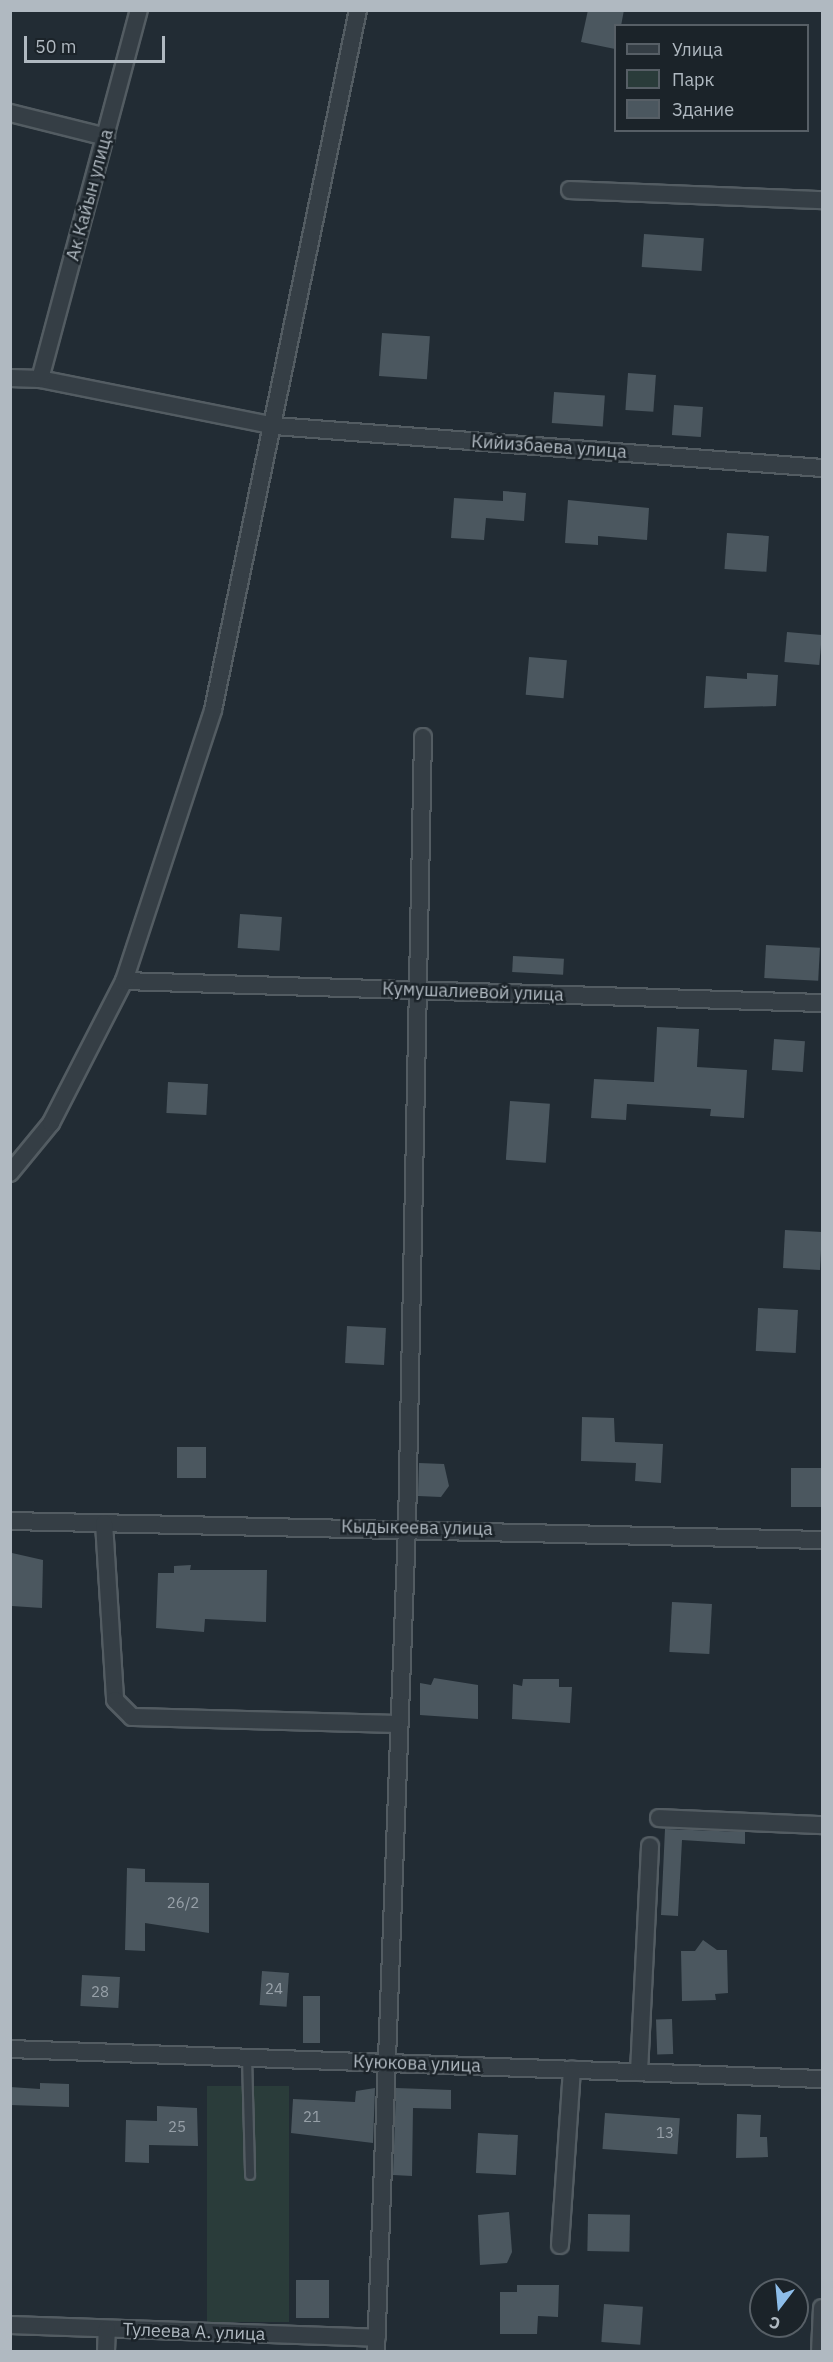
<!DOCTYPE html>
<meta charset="utf-8">
<style>
body{margin:0}
#map{position:relative;width:833px;height:2362px;overflow:hidden;background:#222c34;font-family:"IBM Plex Sans",sans-serif}
div>[style]{position:absolute}
[style*='--x']{left:calc(var(--x)*1px);top:calc(var(--y)*1px);width:calc(var(--w)*1px);rotate:calc(var(--a)*1deg)}
.green>*{inset:0;background:#2a3c3a;transform-origin:0 0}
.building>*{inset:0;background:#4b575f;transform-origin:0 0}
.roads{filter:drop-shadow(2px 0 #535c62) drop-shadow(-2px 0 #535c62) drop-shadow(0 2px #535c62) drop-shadow(0 -2px #535c62)}
.lane>*{height:8px;margin:-4px;padding:0 4px;transform-origin:4px;border-radius:4px;background:#353e45}
.street>*{height:16px;margin:-8px;padding:0 8px;transform-origin:8px;border-radius:8px;background:#353e45}
span{translate:-50% -50%;white-space:nowrap;text-align:center;line-height:1.15;-webkit-text-stroke:5px #1b2329;paint-order:stroke}
.number-label{font-size:15px;color:#97a0a8}
.number-label span{-webkit-text-stroke-width:0}
.street-label{font-size:18px;color:#b0b9c1}
.frame{position:absolute;inset:0;border:12px solid #b0b9c1;pointer-events:none}
.legend{position:absolute;left:614px;top:24px;width:195px;height:108px;box-sizing:border-box;background:#1b2329;border:2px solid #575f66;margin:0;padding:8px 10px;list-style:none;font-size:18px;color:#b0b9c1}
.legend li{display:flex;align-items:center;gap:12px;height:30px}
.legend b{width:30px;border:2px solid #575f66}
.north{position:absolute;left:749px;top:2278px;width:60px;height:60px;box-sizing:border-box;background:#1b2329;border:2px solid #575f66;border-radius:50%;rotate:196deg;font-size:16px;font-weight:700;line-height:24px;text-align:center;color:#b0b9c1}
.north::after{content:'';display:block;margin:auto;width:21px;height:27px;background:#8dbde9;clip-path:polygon(50% 0,100% 100%,50% 72%,0 100%)}
.scale{position:absolute;left:24px;top:36px;width:141px;height:27px;box-sizing:border-box;border:3px solid #b0b9c1;border-top:0;padding-left:8px;font-size:18px;line-height:21px;white-space:nowrap;color:#b0b9c1;-webkit-text-stroke:4px #1b2329;paint-order:stroke}
</style>
<div id="map">
<div class="green">
<i style="left:207px;top:2086px;width:82px;height:236px"></i>
</div>
<div class="building">
<i style="clip-path:polygon(588px 10px,624px 10px,621px 26px,615px 26px,615px 49px,581px 42px)"></i>
<i style="left:644px;top:234px;width:60px;height:33px;rotate:4deg"></i>
<i style="left:382px;top:333px;width:48px;height:43px;rotate:4deg"></i>
<i style="left:628px;top:373px;width:28px;height:37px;rotate:4deg"></i>
<i style="left:554px;top:392px;width:51px;height:31px;rotate:4deg"></i>
<i style="left:674px;top:405px;width:29px;height:30px;rotate:4deg"></i>
<i style="clip-path:polygon(503px 491px,526px 493px,524px 521px,486px 518px,484px 540px,451px 538px,454px 498px,503px 501px)"></i>
<i style="clip-path:polygon(568px 500px,649px 508px,647px 540px,598px 536px,598px 545px,565px 543px)"></i>
<i style="left:727px;top:533px;width:42px;height:36px;rotate:4deg"></i>
<i style="left:787px;top:632px;width:35px;height:30px;rotate:5deg"></i>
<i style="left:529px;top:657px;width:38px;height:38px;rotate:5deg"></i>
<i style="clip-path:polygon(747px 673px,778px 675px,776px 706px,704px 708px,706px 676px,747px 679px)"></i>
<i style="left:240px;top:914px;width:42px;height:34px;rotate:4deg"></i>
<i style="left:766px;top:945px;width:54px;height:33px;rotate:3deg"></i>
<i style="left:513px;top:956px;width:51px;height:16px;rotate:3deg"></i>
<i style="clip-path:polygon(657px 1027px,699px 1029px,697px 1067px,747px 1070px,744px 1118px,710px 1116px,711px 1109px,627px 1104px,626px 1120px,591px 1118px,594px 1079px,654px 1082px)"></i>
<i style="left:774px;top:1039px;width:31px;height:31px;rotate:4deg"></i>
<i style="left:168px;top:1082px;width:40px;height:31px;rotate:3deg"></i>
<i style="left:510px;top:1101px;width:40px;height:59px;rotate:4deg"></i>
<i style="left:785px;top:1230px;width:37px;height:38px;rotate:3deg"></i>
<i style="left:758px;top:1308px;width:40px;height:43px;rotate:3deg"></i>
<i style="left:347px;top:1326px;width:39px;height:37px;rotate:3deg"></i>
<i style="clip-path:polygon(582px 1417px,614px 1418px,615px 1442px,663px 1444px,661px 1483px,635px 1481px,636px 1463px,581px 1461px)"></i>
<i style="left:177px;top:1447px;width:29px;height:31px"></i>
<i style="clip-path:polygon(419px 1463px,444px 1464px,449px 1486px,441px 1497px,418px 1496px)"></i>
<i style="left:791px;top:1468px;width:31px;height:39px"></i>
<i style="clip-path:polygon(12px 1553px,43px 1560px,42px 1608px,12px 1606px)"></i>
<i style="clip-path:polygon(191px 1565px,190px 1570px,267px 1570px,266px 1622px,205px 1619px,204px 1632px,156px 1628px,158px 1573px,174px 1573px,174px 1566px)"></i>
<i style="left:672px;top:1602px;width:40px;height:50px;rotate:3deg"></i>
<i style="clip-path:polygon(434px 1678px,478px 1685px,478px 1719px,420px 1715px,420px 1683px,431px 1685px)"></i>
<i style="clip-path:polygon(523px 1679px,559px 1679px,559px 1687px,572px 1687px,570px 1723px,512px 1719px,513px 1684px,522px 1686px)"></i>
<i style="clip-path:polygon(665px 1829px,745px 1832px,745px 1844px,682px 1840px,678px 1916px,661px 1915px)"></i>
<i style="clip-path:polygon(127px 1868px,145px 1869px,145px 1882px,209px 1883px,209px 1933px,145px 1923px,145px 1951px,125px 1950px)"></i>
<i style="clip-path:polygon(703px 1940px,717px 1950px,727px 1950px,728px 1993px,715px 1994px,716px 2000px,682px 2001px,681px 1951px,695px 1951px)"></i>
<i style="left:262px;top:1971px;width:27px;height:34px;rotate:4deg"></i>
<i style="left:82px;top:1975px;width:38px;height:31px;rotate:3deg"></i>
<i style="left:303px;top:1996px;width:17px;height:47px"></i>
<i style="left:672px;top:2019px;width:35px;height:16px;rotate:88deg"></i>
<i style="clip-path:polygon(40px 2083px,69px 2084px,69px 2107px,10px 2105px,10px 2087px,40px 2089px)"></i>
<i style="clip-path:polygon(375px 2088px,373px 2143px,291px 2133px,293px 2099px,355px 2102px,356px 2091px)"></i>
<i style="clip-path:polygon(396px 2088px,451px 2090px,451px 2109px,413px 2108px,412px 2176px,393px 2175px)"></i>
<i style="clip-path:polygon(157px 2106px,197px 2108px,198px 2146px,149px 2145px,149px 2163px,125px 2162px,126px 2120px,157px 2121px)"></i>
<i style="left:605px;top:2113px;width:75px;height:36px;rotate:4deg"></i>
<i style="clip-path:polygon(737px 2114px,761px 2115px,760px 2137px,767px 2137px,768px 2157px,736px 2158px)"></i>
<i style="left:478px;top:2133px;width:40px;height:40px;rotate:3deg"></i>
<i style="clip-path:polygon(509px 2212px,512px 2252px,507px 2263px,480px 2265px,478px 2215px)"></i>
<i style="left:588px;top:2214px;width:42px;height:37px;rotate:1deg"></i>
<i style="left:296px;top:2280px;width:33px;height:38px"></i>
<i style="clip-path:polygon(517px 2285px,559px 2285px,558px 2317px,538px 2316px,537px 2334px,500px 2334px,500px 2292px,517px 2292px)"></i>
<i style="left:604px;top:2304px;width:39px;height:38px;rotate:4deg"></i>
</div>
<div class="roads">
<div class="lane">
<i style="--x:247;--y:2057;--w:118;--a:88.5"></i>
</div>
<div class="street">
<i style="--x:10;--y:113;--w:99;--a:14"></i>
<i style="--x:570;--y:190;--w:252;--a:2.3"></i>
<i style="--x:10;--y:378;--w:30;--a:2"></i>
<i style="--x:40;--y:379;--w:240;--a:11.3"></i>
<i style="--x:275;--y:426;--w:549;--a:4.39"></i>
<i style="--x:40;--y:379;--w:382;--a:-75"></i>
<i style="--x:124;--y:981;--w:698;--a:1.81"></i>
<i style="--x:10;--y:1173;--w:65;--a:-50.6"></i>
<i style="--x:51;--y:1123;--w:160;--a:-62.8"></i>
<i style="--x:124;--y:981;--w:285;--a:-71.8"></i>
<i style="--x:213;--y:710;--w:715;--a:-78.3"></i>
<i style="--x:10;--y:1521;--w:812;--a:1.34"></i>
<i style="--x:104;--y:1523;--w:177;--a:86.4"></i>
<i style="--x:115;--y:1700;--w:24;--a:45"></i>
<i style="--x:132;--y:1717;--w:267;--a:1.5"></i>
<i style="--x:659;--y:1818;--w:163;--a:2.5"></i>
<i style="--x:10;--y:2049;--w:813;--a:2.12"></i>
<i style="--x:639;--y:2072;--w:226;--a:-87.2"></i>
<i style="--x:560;--y:2245;--w:176;--a:-86.1"></i>
<i style="--x:10;--y:2325;--w:367;--a:2"></i>
<i style="--x:106;--y:2352;--w:23;--a:-88"></i>
<i style="--x:376;--y:2352;--w:826;--a:-87.85"></i>
<i style="--x:407;--y:1527;--w:790;--a:-88.84"></i>
<i style="--x:820;--y:2352;--w:44;--a:-87.4"></i>
</div>
</div>
<div class="number-label">
<span style="left:183px;top:1903px">26/2</span>
<span style="left:274px;top:1989px">24</span>
<span style="left:100px;top:1992px">28</span>
<span style="left:312px;top:2117px">21</span>
<span style="left:177px;top:2127px">25</span>
<span style="left:665px;top:2133px">13</span>
</div>
<div class="street-label">
<span style="left:90px;top:195px;rotate:-75deg">Ак Кайын улица</span>
<span style="left:549px;top:447px;rotate:4deg">Кийизбаева улица</span>
<span style="left:473px;top:992px;rotate:2deg">Кумушалиевой улица</span>
<span style="left:417px;top:1528px;rotate:1deg">Кыдыкеева улица</span>
<span style="left:417px;top:2064px;rotate:2deg">Куюкова улица</span>
<span style="left:194px;top:2332px;rotate:2deg">Тулеева А. улица</span>
</div>
<div class="frame"></div>
<ul class="legend">
<li><b style="height:8px;background:#353e45"></b>Улица</li>
<li><b style="height:16px;background:#2a3c3a"></b>Парк</li>
<li><b style="height:16px;background:#4b575f"></b>Здание</li>
</ul>
<div class="north">С</div>
<div class="scale">50 m</div>
</div>
